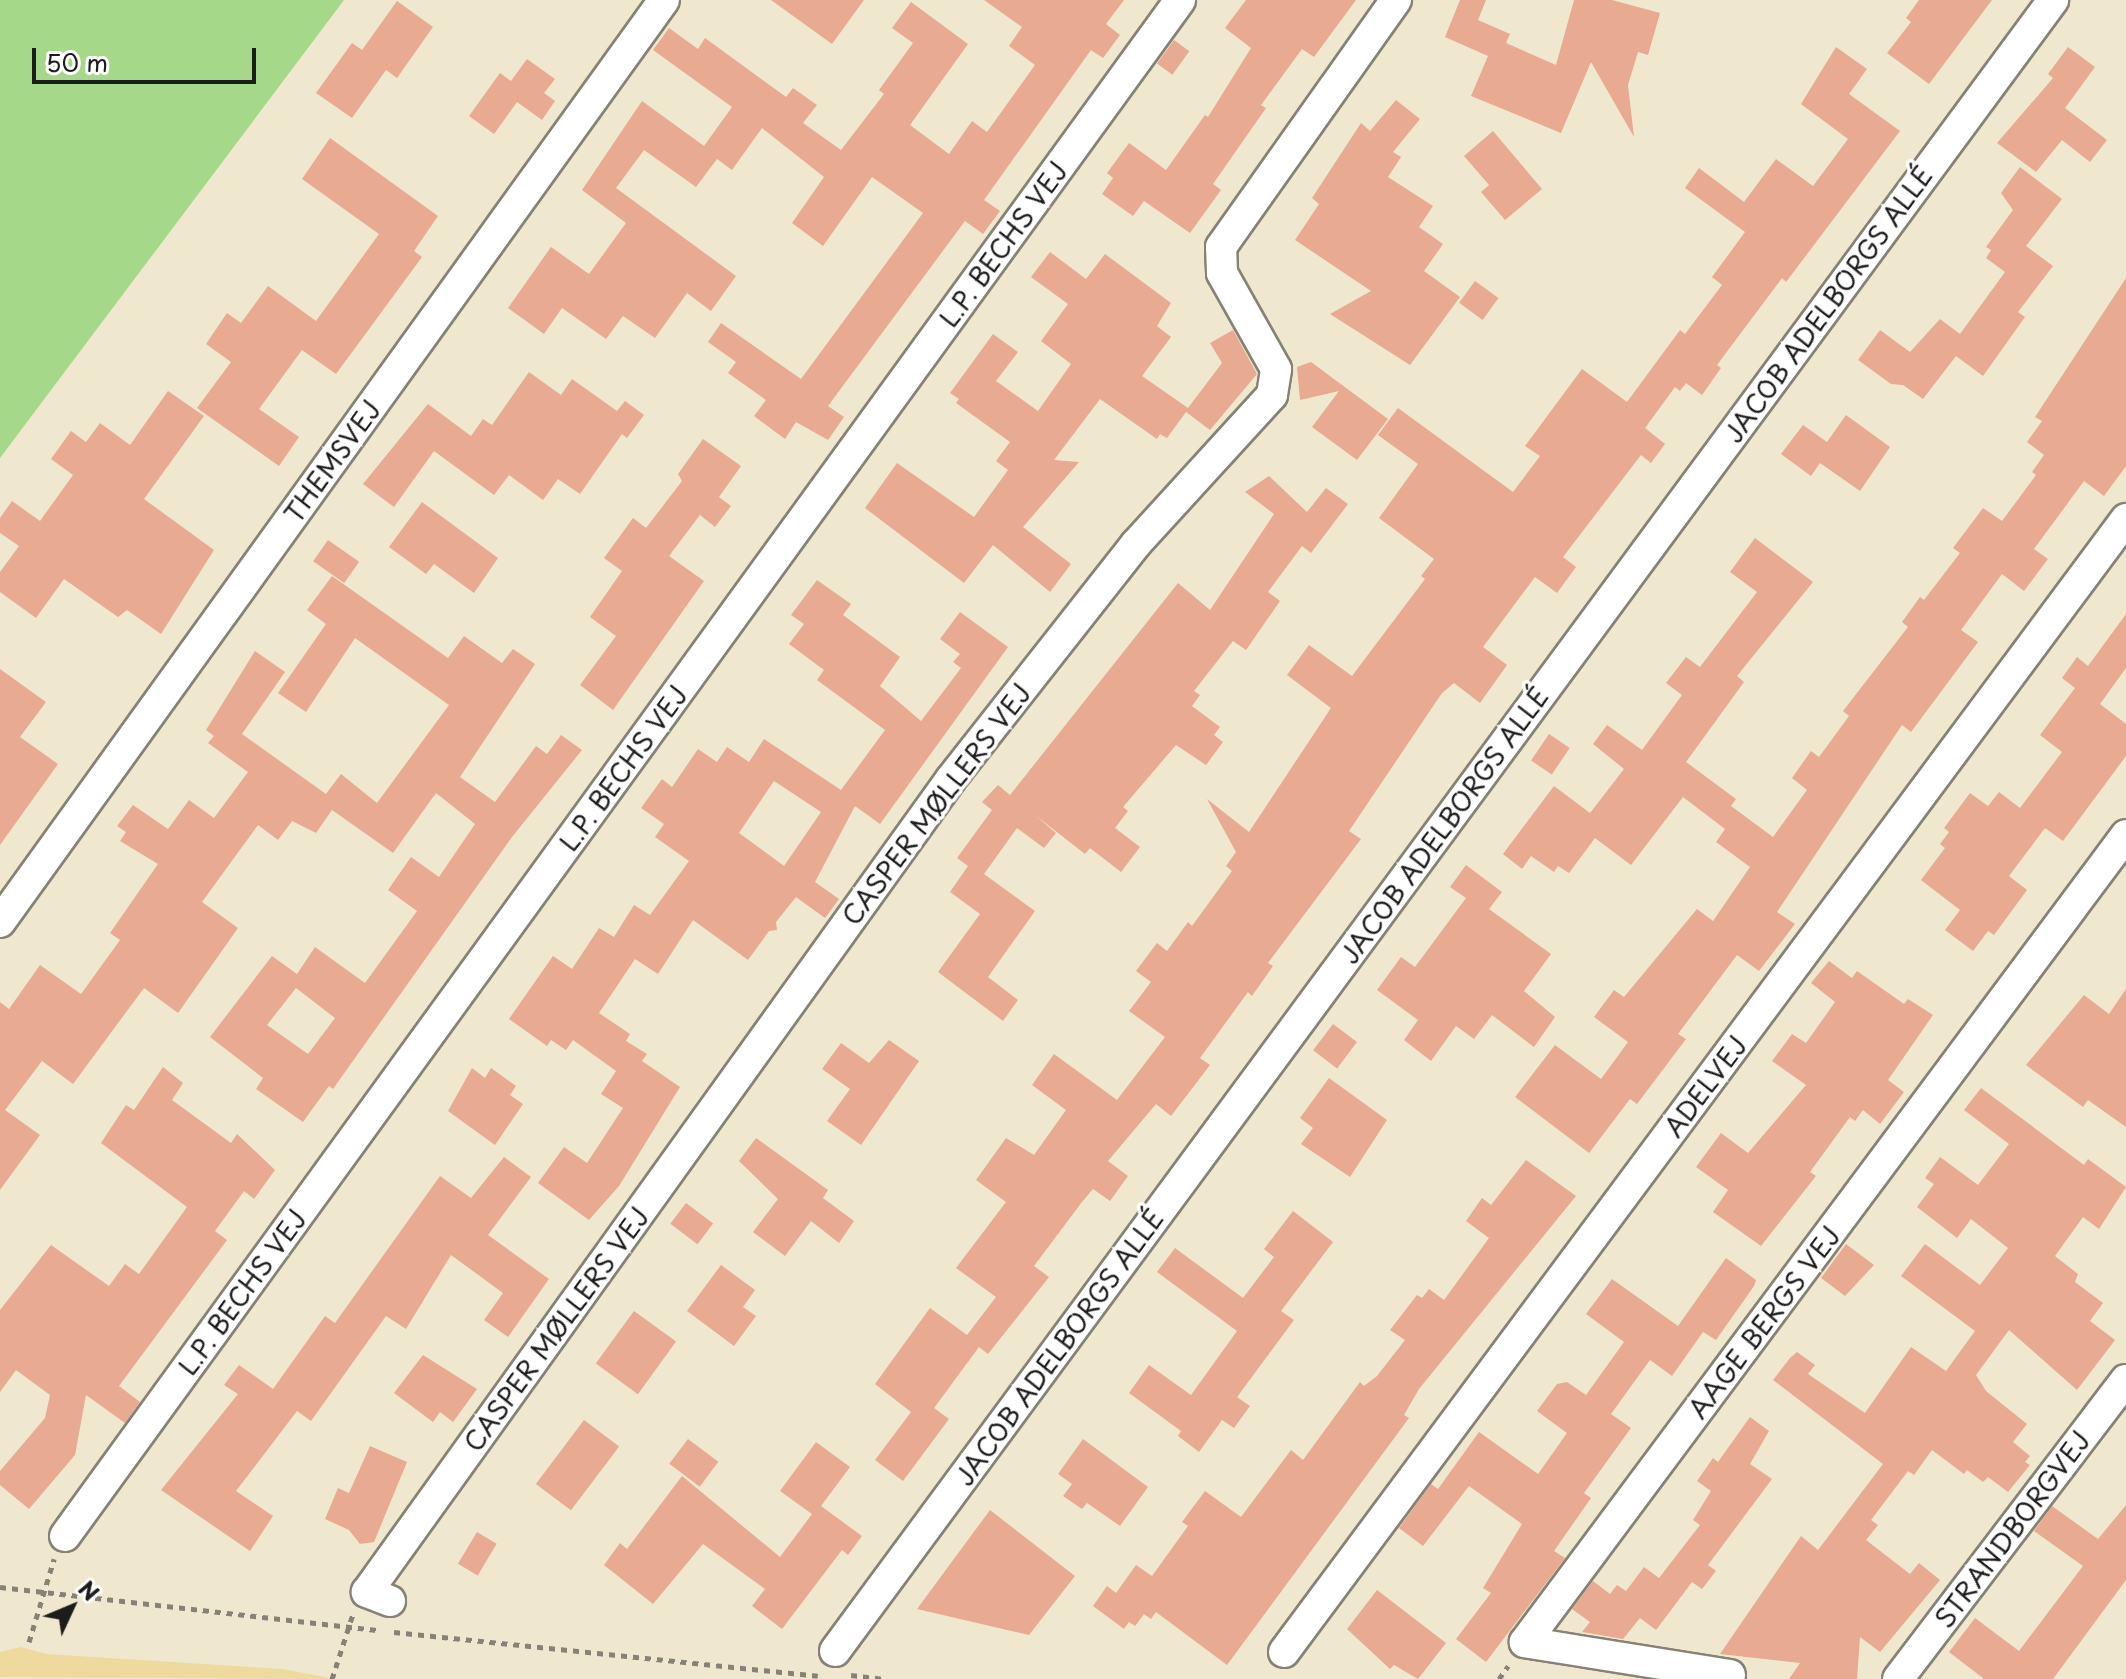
<!DOCTYPE html>
<meta charset="utf-8">
<style>
body{margin:0}
#map{position:relative;width:2126px;height:1679px;overflow:hidden;background:#efe8cf;font-family:"Playpen Sans",sans-serif}
div>[style]{position:absolute}
[style*='--x']{left:calc(var(--x)*1px);top:calc(var(--y)*1px);width:calc(var(--w)*1px);rotate:calc(var(--a)*1deg)}
.green>*{inset:0;background:#a5d888}
.sand>*{inset:0;background:#eeda9e}
.building>*{inset:0;background:#e8aa90;transform-origin:0 0}
.path>*{height:5px;margin-top:-2.5px;transform-origin:0;background:repeating-linear-gradient(90deg,#868276 0 6px,transparent 0 12px)}
.roads{filter:drop-shadow(2px 0 #868276) drop-shadow(-2px 0 #868276) drop-shadow(0 2px #868276) drop-shadow(0 -2px #868276)}
.minor>*{height:30px;margin:-15px;padding:0 15px;transform-origin:15px;border-radius:15px;background:#fff}
span{translate:-50% -50%;white-space:nowrap;text-align:center;line-height:1.15;-webkit-text-stroke:7px #fff;paint-order:stroke}
.street-label{font-size:26px;color:#1c1c1c}
.north{position:absolute;left:32px;top:1567px;width:80px;height:80px;-webkit-text-stroke:6px #fff;paint-order:stroke;rotate:46deg;font-size:22px;font-weight:700;line-height:32px;text-align:center;color:#1c1c1c}
.north::after{content:'';display:block;margin:auto;width:28px;height:36px;background:#1c1c1c;clip-path:polygon(50% 0,100% 100%,50% 72%,0 100%)}
.scale{position:absolute;left:32px;top:48px;width:224px;height:36px;box-sizing:border-box;border:4px solid #1c1c1c;border-top:0;padding-left:10px;font-size:24px;line-height:28px;white-space:nowrap;color:#1c1c1c;-webkit-text-stroke:6px #fff;paint-order:stroke}
</style>
<div id="map">
<div class="green">
<i style="clip-path:polygon(0 0,344px 0,0 458px)"></i>
</div>
<div class="sand">
<i style="clip-path:polygon(21px 1647px,46px 1654px,283px 1669px,335px 1679px,0 1677px,0 1652px)"></i>
</div>
<div class="building">
<i style="clip-path:polygon(771px 0,864px 0,832px 44px)"></i>
<i style="clip-path:polygon(984px 0,1124px 0,1106px 24px,1120px 35px,1103px 58px,1091px 50px,984px 200px,1000px 211px,983px 234px,965px 221px,828px 406px,844px 417px,828px 440px,796px 422px,785px 439px,754px 416px,766px 400px,728px 373px,736px 362px,708px 342px,721px 323px,801px 379px,923px 213px,872px 177px,823px 246px,792px 223px,824px 177px,762px 128px,732px 170px,717px 159px,696px 187px,644px 150px,616px 188px,736px 276px,711px 311px,687px 293px,655px 338px,623px 316px,606px 339px,562px 308px,544px 334px,508px 308px,551px 247px,589px 274px,626px 223px,582px 190px,642px 101px,704px 146px,732px 107px,653px 50px,669px 28px,698px 49px,705px 38px,786px 97px,793px 88px,817px 105px,803px 123px,841px 150px,884px 94px,879px 90px,913px 43px,892px 28px,911px 2px,968px 44px,910px 125px,949px 154px,972px 121px,987px 132px,1035px 65px,1009px 46px,1022px 27px)"></i>
<i style="clip-path:polygon(1246px 0,1356px 0,1314px 57px,1302px 49px,1261px 105px,1266px 108px,1213px 184px,1221px 190px,1190px 233px,1144px 201px,1133px 216px,1102px 194px,1113px 178px,1107px 173px,1129px 143px,1166px 170px,1205px 115px,1208px 117px,1251px 48px,1225px 28px)"></i>
<i style="clip-path:polygon(1460px 0,1486px 0,1478px 20px,1510px 34px,1506px 43px,1556px 65px,1574px 0,1612px 0,1660px 13px,1648px 55px,1638px 52px,1628px 85px,1634px 137px,1591px 62px,1561px 133px,1471px 96px,1488px 56px,1445px 37px)"></i>
<i style="clip-path:polygon(1919px 0,1992px 0,1929px 84px,1887px 53px,1911px 22px,1906px 18px)"></i>
<i style="clip-path:polygon(397px 1px,433px 27px,397px 78px,386px 70px,352px 118px,316px 93px,352px 43px,362px 50px)"></i>
<i style="left:1174px;top:40px;width:19px;height:29px;rotate:36deg"></i>
<i style="clip-path:polygon(1836px 47px,1867px 69px,1849px 94px,1900px 131px,1786px 282px,1782px 278px,1717px 365px,1721px 368px,1702px 395px,1686px 383px,1680px 391px,1675px 387px,1645px 428px,1665px 444px,1651px 463px,1641px 455px,1563px 557px,1576px 567px,1557px 593px,1535px 577px,1483px 647px,1507px 665px,1480px 703px,1454px 683px,1442px 693px,1349px 831px,1361px 839px,1268px 963px,1273px 966px,1252px 996px,1248px 992px,1200px 1058px,1210px 1065px,1171px 1116px,1156px 1104px,1108px 1161px,1128px 1176px,1110px 1201px,1093px 1189px,1082px 1202px,1034px 1266px,1049px 1277px,988px 1354px,979px 1347px,934px 1408px,949px 1419px,903px 1481px,875px 1460px,911px 1412px,875px 1384px,930px 1308px,967px 1335px,996px 1297px,956px 1268px,1006px 1202px,976px 1180px,1006px 1138px,1034px 1155px,1066px 1110px,1032px 1085px,1054px 1054px,1117px 1100px,1165px 1037px,1129px 1011px,1151px 982px,1136px 971px,1157px 943px,1167px 951px,1188px 922px,1192px 926px,1232px 871px,1226px 866px,1236px 852px,1207px 799px,1249px 832px,1331px 708px,1287px 675px,1309px 645px,1352px 676px,1425px 579px,1421px 576px,1434px 559px,1379px 518px,1418px 464px,1378px 435px,1398px 408px,1513px 492px,1540px 456px,1525px 446px,1582px 369px,1627px 402px,1680px 330px,1685px 334px,1722px 285px,1712px 277px,1745px 232px,1685px 188px,1699px 168px,1744px 202px,1776px 159px,1813px 186px,1848px 139px,1801px 104px)"></i>
<i style="clip-path:polygon(2068px 47px,2095px 67px,2065px 108px,2107px 140px,2090px 162px,2062px 140px,2036px 172px,1997px 143px,2053px 78px,2048px 74px)"></i>
<i style="clip-path:polygon(527px 59px,555px 79px,544px 93px,555px 101px,542px 120px,517px 102px,494px 134px,469px 116px,500px 73px,511px 81px)"></i>
<i style="clip-path:polygon(1396px 100px,1420px 119px,1393px 152px,1401px 157px,1388px 177px,1433px 206px,1419px 227px,1443px 244px,1424px 271px,1460px 297px,1410px 365px,1330px 314px,1371px 291px,1295px 240px,1319px 204px,1312px 198px,1361px 123px,1370px 131px)"></i>
<i style="clip-path:polygon(1493px 131px,1542px 189px,1505px 220px,1481px 192px,1489px 185px,1464px 156px)"></i>
<i style="clip-path:polygon(330px 138px,438px 216px,414px 251px,422px 257px,336px 374px,302px 350px,259px 409px,299px 437px,279px 466px,197px 408px,231px 362px,206px 344px,227px 313px,241px 323px,268px 286px,316px 321px,379px 234px,302px 179px)"></i>
<i style="clip-path:polygon(2020px 167px,2062px 199px,2026px 246px,2053px 266px,2018px 312px,2025px 317px,1983px 376px,1956px 356px,1923px 399px,1903px 385px,1891px 384px,1858px 360px,1880px 330px,1910px 352px,1940px 319px,1960px 334px,2005px 272px,1986px 258px,1991px 250px,1986px 247px,2013px 210px,2001px 193px)"></i>
<i style="clip-path:polygon(1050px 252px,1086px 279px,1105px 254px,1171px 303px,1157px 326px,1171px 337px,1142px 376px,1188px 408px,1222px 363px,1210px 343px,1233px 330px,1257px 374px,1210px 430px,1186px 412px,1167px 438px,1160px 434px,1157px 439px,1100px 399px,1054px 460px,1079px 462px,1023px 527px,1071px 564px,1050px 592px,993px 545px,964px 583px,865px 508px,897px 463px,974px 517px,1008px 470px,996px 461px,1010px 442px,956px 403px,959px 399px,950px 393px,993px 334px,1018px 352px,996px 381px,1038px 411px,1071px 364px,1041px 341px,1068px 304px,1031px 277px)"></i>
<i style="clip-path:polygon(2126px 278px,2126px 466px,2104px 496px,2084px 481px,2034px 549px,2048px 559px,2024px 591px,2002px 574px,1961px 630px,1978px 642px,1911px 732px,1902px 725px,1777px 912px,1795px 924px,1759px 971px,1737px 955px,1678px 1034px,1686px 1039px,1637px 1104px,1630px 1099px,1589px 1153px,1515px 1097px,1555px 1045px,1601px 1079px,1628px 1042px,1594px 1017px,1614px 990px,1624px 997px,1697px 909px,1713px 921px,1750px 867px,1716px 842px,1725px 829px,1683px 797px,1631px 865px,1595px 838px,1569px 873px,1558px 866px,1554px 872px,1531px 856px,1522px 869px,1503px 854px,1554px 786px,1590px 813px,1624px 769px,1593px 744px,1607px 725px,1642px 750px,1682px 695px,1666px 683px,1686px 657px,1700px 667px,1757px 592px,1730px 572px,1755px 538px,1813px 582px,1737px 676px,1744px 682px,1686px 762px,1736px 799px,1731px 806px,1773px 837px,1807px 790px,1792px 778px,1811px 751px,1819px 757px,1849px 716px,1843px 711px,1908px 627px,1902px 622px,1920px 597px,1924px 600px,1960px 553px,1953px 548px,1983px 508px,2002px 521px,2036px 475px,2032px 472px,2044px 455px,2027px 442px,2042px 421px,2035px 417px)"></i>
<i style="left:1475px;top:281px;width:29px;height:27px;rotate:36deg"></i>
<i style="clip-path:polygon(1311px 362px,1388px 419px,1357px 460px,1312px 427px,1339px 391px,1300px 400px,1297px 367px)"></i>
<i style="clip-path:polygon(529px 372px,561px 395px,572px 379px,617px 411px,625px 401px,644px 415px,627px 438px,622px 434px,580px 494px,558px 479px,543px 500px,509px 475px,494px 495px,434px 451px,394px 507px,363px 484px,428px 404px,471px 436px,483px 419px,492px 425px)"></i>
<i style="clip-path:polygon(168px 391px,204px 416px,144px 499px,214px 550px,161px 634px,127px 610px,118px 617px,64px 579px,36px 618px,0 592px,0 572px,19px 546px,0 533px,0 518px,12px 501px,40px 521px,73px 475px,51px 459px,71px 431px,86px 442px,100px 423px,130px 445px)"></i>
<i style="clip-path:polygon(1846px 415px,1890px 447px,1860px 491px,1820px 463px,1811px 476px,1781px 454px,1803px 425px,1827px 442px)"></i>
<i style="clip-path:polygon(703px 439px,741px 466px,719px 497px,731px 506px,715px 527px,700px 515px,669px 556px,704px 581px,613px 710px,580px 685px,616px 636px,590px 617px,622px 571px,604px 558px,633px 518px,646px 528px,682px 481px,678px 474px)"></i>
<i style="clip-path:polygon(1269px 476px,1307px 512px,1326px 488px,1348px 504px,1311px 553px,1302px 546px,1268px 592px,1280px 601px,1246px 650px,1233px 641px,1194px 691px,1200px 695px,1192px 706px,1220px 727px,1214px 735px,1223px 742px,1206px 765px,1176px 745px,1123px 807px,1128px 811px,1115px 828px,1140px 847px,1121px 872px,1090px 848px,1085px 854px,1035px 815px,1056px 833px,1044px 848px,1017px 828px,984px 874px,1035px 911px,988px 977px,1018px 1000px,1003px 1021px,938px 972px,980px 914px,950px 892px,968px 866px,957px 858px,992px 810px,982px 802px,998px 785px,1010px 795px,1178px 583px,1210px 610px,1274px 514px,1245px 492px)"></i>
<i style="clip-path:polygon(422px 502px,498px 558px,474px 593px,434px 564px,426px 574px,389px 547px)"></i>
<i style="left:328px;top:540px;width:38px;height:26px;rotate:35deg"></i>
<i style="clip-path:polygon(evenodd,332px 576px,448px 658px,464px 636px,502px 663px,513px 649px,535px 664px,460px 777px,495px 802px,536px 746px,547px 754px,561px 735px,582px 750px,512px 837px,333px 1089px,329px 1086px,303px 1122px,256px 1089px,263px 1078px,210px 1037px,272px 956px,297px 974px,315px 947px,365px 983px,417px 911px,388px 890px,411px 857px,439px 877px,475px 824px,436px 793px,393px 853px,332px 810px,316px 833px,292px 821px,278px 840px,258px 825px,202px 902px,238px 928px,178px 1013px,144px 988px,73px 1084px,42px 1061px,5px 1110px,40px 1135px,0 1190px,0 1002px,9px 1009px,40px 965px,81px 994px,120px 940px,110px 933px,158px 864px,120px 841px,126px 832px,117px 826px,133px 805px,168px 829px,189px 800px,214px 818px,248px 772px,208px 743px,214px 736px,206px 730px,255px 651px,285px 672px,242px 734px,326px 794px,341px 774px,377px 803px,449px 705px,355px 638px,306px 712px,278px 693px,326px 624px,307px 610px,332px 576px,296px 988px,335px 1018px,308px 1054px,267px 1025px,296px 988px)"></i>
<i style="clip-path:polygon(evenodd,817px 580px,851px 604px,843px 615px,900px 657px,880px 686px,921px 721px,961px 668px,953px 662px,960px 654px,940px 639px,960px 612px,1008px 647px,880px 824px,855px 806px,815px 882px,839px 899px,825px 918px,796px 897px,776px 922px,777px 930px,769px 931px,748px 960px,693px 920px,658px 974px,635px 959px,599px 1013px,630px 1034px,626px 1041px,647px 1054px,642px 1061px,680px 1087px,619px 1186px,589px 1220px,538px 1183px,564px 1147px,587px 1163px,623px 1108px,601px 1094px,616px 1071px,573px 1040px,566px 1050px,551px 1040px,547px 1046px,509px 1019px,553px 956px,572px 969px,599px 928px,614px 937px,634px 905px,650px 915px,689px 861px,655px 837px,664px 824px,641px 808px,662px 779px,672px 787px,698px 749px,717px 762px,727px 747px,749px 762px,764px 739px,841px 790px,885px 730px,817px 680px,824px 670px,789px 644px,804px 624px,791px 615px,817px 580px,774px 781px,821px 812px,784px 866px,739px 833px,774px 781px)"></i>
<i style="clip-path:polygon(2126px 614px,2126px 668px,2100px 704px,2126px 724px,2126px 756px,2063px 841px,2045px 828px,2009px 876px,2027px 890px,1994px 935px,1988px 931px,1973px 951px,1945px 930px,1960px 910px,1921px 880px,1945px 848px,1940px 844px,1949px 832px,1944px 828px,1970px 793px,1988px 806px,1999px 792px,2020px 808px,2062px 752px,2040px 735px,2075px 688px,2062px 678px,2077px 657px,2088px 666px)"></i>
<i style="clip-path:polygon(0 669px,46px 702px,20px 737px,58px 764px,0 845px)"></i>
<i style="left:1549px;top:734px;width:25px;height:32px;rotate:34deg"></i>
<i style="clip-path:polygon(1466px 865px,1502px 892px,1489px 909px,1551px 954px,1524px 991px,1555px 1017px,1534px 1047px,1492px 1015px,1474px 1039px,1456px 1026px,1431px 1061px,1404px 1040px,1418px 1020px,1377px 990px,1401px 957px,1415px 967px,1466px 898px,1450px 887px)"></i>
<i style="clip-path:polygon(1829px 961px,1852px 978px,1857px 971px,1904px 1004px,1908px 999px,1933px 1015px,1888px 1080px,1904px 1092px,1880px 1124px,1863px 1110px,1855px 1121px,1850px 1117px,1810px 1172px,1816px 1176px,1761px 1246px,1713px 1212px,1728px 1190px,1696px 1167px,1721px 1133px,1748px 1153px,1806px 1085px,1772px 1061px,1792px 1034px,1806px 1043px,1835px 1002px,1811px 983px)"></i>
<i style="clip-path:polygon(2126px 989px,2126px 1127px,2088px 1100px,2083px 1107px,2026px 1065px,2084px 995px,2109px 1014px)"></i>
<i style="left:1333px;top:1024px;width:30px;height:33px;rotate:37deg"></i>
<i style="clip-path:polygon(889px 1040px,919px 1061px,861px 1145px,827px 1121px,850px 1089px,822px 1069px,841px 1043px,869px 1063px)"></i>
<i style="clip-path:polygon(163px 1067px,183px 1083px,172px 1100px,231px 1143px,237px 1134px,275px 1170px,254px 1199px,244px 1191px,215px 1231px,227px 1240px,119px 1386px,140px 1402px,125px 1423px,86px 1395px,75px 1455px,29px 1509px,0 1485px,0 1471px,45px 1418px,50px 1395px,16px 1370px,0 1392px,0 1310px,51px 1245px,109px 1286px,125px 1264px,139px 1274px,187px 1207px,101px 1143px,126px 1105px,134px 1110px)"></i>
<i style="clip-path:polygon(472px 1068px,485px 1078px,491px 1068px,516px 1086px,510px 1095px,523px 1104px,495px 1145px,448px 1111px)"></i>
<i style="clip-path:polygon(1329px 1078px,1387px 1120px,1350px 1177px,1301px 1144px,1313px 1128px,1300px 1118px)"></i>
<i style="clip-path:polygon(1981px 1088px,2084px 1165px,2088px 1159px,2126px 1187px,2099px 1229px,2083px 1217px,2055px 1256px,2078px 1274px,2075px 1282px,2103px 1303px,2090px 1321px,2115px 1340px,2077px 1390px,2009px 1330px,1976px 1375px,1986px 1391px,2027px 1424px,2013px 1442px,2030px 1456px,2025px 1462px,2030px 1465px,2008px 1492px,1988px 1477px,1983px 1482px,1967px 1470px,1964px 1474px,1932px 1450px,1914px 1475px,1908px 1471px,1871px 1520px,1878px 1525px,1866px 1540px,1910px 1574px,1919px 1563px,1940px 1580px,1880px 1652px,1860px 1637px,1857px 1679px,1789px 1679px,1800px 1663px,1720px 1654px,1801px 1536px,1818px 1550px,1883px 1464px,1773px 1380px,1790px 1358px,1797px 1352px,1815px 1365px,1808px 1374px,1865px 1413px,1911px 1347px,1946px 1371px,1975px 1331px,1901px 1276px,1925px 1244px,1980px 1285px,2008px 1248px,1971px 1219px,1957px 1238px,1917px 1207px,1934px 1184px,1925px 1178px,1940px 1157px,1978px 1185px,2009px 1144px,1964px 1110px)"></i>
<i style="clip-path:polygon(756px 1138px,828px 1190px,823px 1198px,854px 1221px,839px 1243px,811px 1221px,785px 1256px,753px 1232px,778px 1199px,739px 1161px)"></i>
<i style="clip-path:polygon(504px 1157px,531px 1177px,488px 1235px,549px 1279px,508px 1337px,484px 1320px,503px 1293px,451px 1255px,406px 1329px,386px 1316px,311px 1421px,297px 1411px,236px 1491px,273px 1516px,250px 1551px,161px 1490px,238px 1394px,224px 1385px,239px 1365px,273px 1389px,325px 1316px,335px 1323px,440px 1176px,471px 1198px)"></i>
<i style="clip-path:polygon(1526px 1160px,1576px 1196px,1419px 1389px,1404px 1415px,1409px 1418px,1227px 1665px,1156px 1612px,1151px 1619px,1144px 1614px,1135px 1626px,1129px 1622px,1124px 1629px,1093px 1606px,1107px 1586px,1116px 1593px,1136px 1565px,1152px 1576px,1188px 1526px,1182px 1522px,1205px 1491px,1241px 1517px,1291px 1450px,1303px 1460px,1360px 1382px,1364px 1386px,1377px 1376px,1405px 1340px,1390px 1330px,1417px 1295px,1422px 1298px,1429px 1289px,1444px 1300px,1489px 1238px,1466px 1221px,1482px 1198px,1491px 1205px)"></i>
<i style="left:686px;top:1203px;width:34px;height:26px;rotate:37deg"></i>
<i style="clip-path:polygon(1293px 1211px,1333px 1242px,1281px 1311px,1294px 1320px,1237px 1397px,1250px 1406px,1234px 1428px,1222px 1420px,1199px 1452px,1178px 1436px,1181px 1431px,1129px 1393px,1149px 1365px,1191px 1395px,1237px 1331px,1157px 1272px,1175px 1248px,1243px 1298px,1274px 1257px,1264px 1249px)"></i>
<i style="clip-path:polygon(1846px 1244px,1874px 1265px,1845px 1296px,1821px 1278px)"></i>
<i style="clip-path:polygon(1726px 1258px,1756px 1280px,1754px 1286px,1716px 1340px,1703px 1332px,1672px 1376px,1650px 1360px,1611px 1414px,1631px 1428px,1584px 1493px,1591px 1498px,1554px 1551px,1565px 1558px,1486px 1662px,1456px 1639px,1491px 1593px,1483px 1588px,1522px 1524px,1469px 1486px,1423px 1546px,1399px 1528px,1431px 1484px,1438px 1489px,1479px 1432px,1538px 1474px,1567px 1433px,1537px 1411px,1557px 1384px,1567px 1382px,1586px 1395px,1624px 1342px,1586px 1314px,1612px 1279px,1678px 1326px)"></i>
<i style="clip-path:polygon(721px 1265px,755px 1290px,743px 1307px,756px 1316px,734px 1346px,687px 1311px)"></i>
<i style="left:634px;top:1311px;width:52px;height:65px;rotate:36deg"></i>
<i style="clip-path:polygon(423px 1355px,477px 1389px,453px 1422px,440px 1412px,433px 1422px,394px 1393px)"></i>
<i style="clip-path:polygon(1750px 1417px,1769px 1431px,1750px 1464px,1772px 1479px,1708px 1565px,1716px 1571px,1702px 1589px,1692px 1582px,1656px 1630px,1640px 1618px,1623px 1639px,1582px 1632px,1590px 1622px,1572px 1609px,1593px 1581px,1610px 1594px,1617px 1585px,1626px 1591px,1644px 1567px,1659px 1578px,1700px 1525px,1693px 1520px,1711px 1491px,1697px 1481px,1713px 1458px,1718px 1462px)"></i>
<i style="left:584px;top:1420px;width:44px;height:80px;rotate:37deg"></i>
<i style="left:688px;top:1439px;width:38px;height:31px;rotate:37deg"></i>
<i style="clip-path:polygon(1083px 1439px,1148px 1487px,1120px 1526px,1087px 1503px,1082px 1509px,1063px 1496px,1072px 1484px,1058px 1474px)"></i>
<i style="clip-path:polygon(816px 1442px,850px 1467px,821px 1506px,862px 1536px,848px 1555px,842px 1550px,782px 1629px,752px 1606px,765px 1589px,703px 1544px,653px 1604px,604px 1565px,620px 1543px,627px 1549px,682px 1476px,780px 1557px,812px 1514px,780px 1491px)"></i>
<i style="clip-path:polygon(370px 1446px,407px 1462px,374px 1542px,360px 1544px,349px 1530px,325px 1519px,338px 1488px,349px 1493px)"></i>
<i style="clip-path:polygon(2126px 1505px,2126px 1580px,2053px 1679px,1984px 1679px,1949px 1652px,1975px 1618px,2019px 1651px,2083px 1566px,2034px 1531px,2052px 1506px,2098px 1539px)"></i>
<i style="clip-path:polygon(990px 1510px,1075px 1576px,1029px 1635px,917px 1609px)"></i>
<i style="left:477px;top:1532px;width:23px;height:37px;rotate:31deg"></i>
<i style="clip-path:polygon(1377px 1590px,1446px 1643px,1418px 1679px,1394px 1665px,1390px 1669px,1347px 1629px)"></i>
</div>
<div class="path">
<i style="--x:0;--y:1587;--w:379;--a:6.5"></i>
<i style="--x:394;--y:1632;--w:426;--a:5.9"></i>
<i style="--x:29;--y:1642;--w:87;--a:-73.2"></i>
<i style="--x:851;--y:1675;--w:35;--a:7"></i>
<i style="--x:332;--y:1679;--w:68;--a:-72.1"></i>
<i style="--x:1499;--y:1679;--w:16;--a:-55"></i>
</div>
<div class="roads">
<div class="minor">
<i style="--x:0;--y:922;--w:1136;--a:-54.24"></i>
<i style="--x:65;--y:1536;--w:1898;--a:-54.02"></i>
<i style="--x:390;--y:1601;--w:25;--a:-159"></i>
<i style="--x:367;--y:1592;--w:1001;--a:-54.31"></i>
<i style="--x:951;--y:779;--w:298;--a:-51.8"></i>
<i style="--x:1135;--y:545;--w:203;--a:-47.6"></i>
<i style="--x:1272;--y:395;--w:26;--a:-81"></i>
<i style="--x:1276;--y:369;--w:110;--a:-119.4"></i>
<i style="--x:1222;--y:273;--w:26;--a:-92"></i>
<i style="--x:1221;--y:247;--w:303;--a:-54.7"></i>
<i style="--x:835;--y:1651;--w:2052;--a:-53.58"></i>
<i style="--x:1284;--y:1652;--w:1412;--a:-53.38"></i>
<i style="--x:1730;--y:1675;--w:208;--a:-170.9"></i>
<i style="--x:1525;--y:1642;--w:1006;--a:-53.32"></i>
<i style="--x:1898;--y:1679;--w:376;--a:-52.7"></i>
</div>
</div>
<div class="street-label">
<span style="left:1003px;top:244px;rotate:-54deg">L.P. BECHS VEJ</span>
<span style="left:1828px;top:304px;rotate:-54deg">JACOB ADELBORGS ALLÉ</span>
<span style="left:332px;top:461px;rotate:-54deg">THEMSVEJ</span>
<span style="left:623px;top:768px;rotate:-54deg">L.P. BECHS VEJ</span>
<span style="left:936px;top:804px;rotate:-53deg">CASPER MØLLERS VEJ</span>
<span style="left:1444px;top:825px;rotate:-54deg">JACOB ADELBORGS ALLÉ</span>
<span style="left:1705px;top:1086px;rotate:-53deg">ADELVEJ</span>
<span style="left:242px;top:1292px;rotate:-54deg">L.P. BECHS VEJ</span>
<span style="left:1764px;top:1322px;rotate:-53deg">AAGE BERGS VEJ</span>
<span style="left:556px;top:1329px;rotate:-54deg">CASPER MØLLERS VEJ</span>
<span style="left:1059px;top:1347px;rotate:-54deg">JACOB ADELBORGS ALLÉ</span>
<span style="left:2012px;top:1529px;rotate:-53deg">STRANDBORGVEJ</span>
</div>
<div class="north">N</div>
<div class="scale">50 m</div>
</div>
